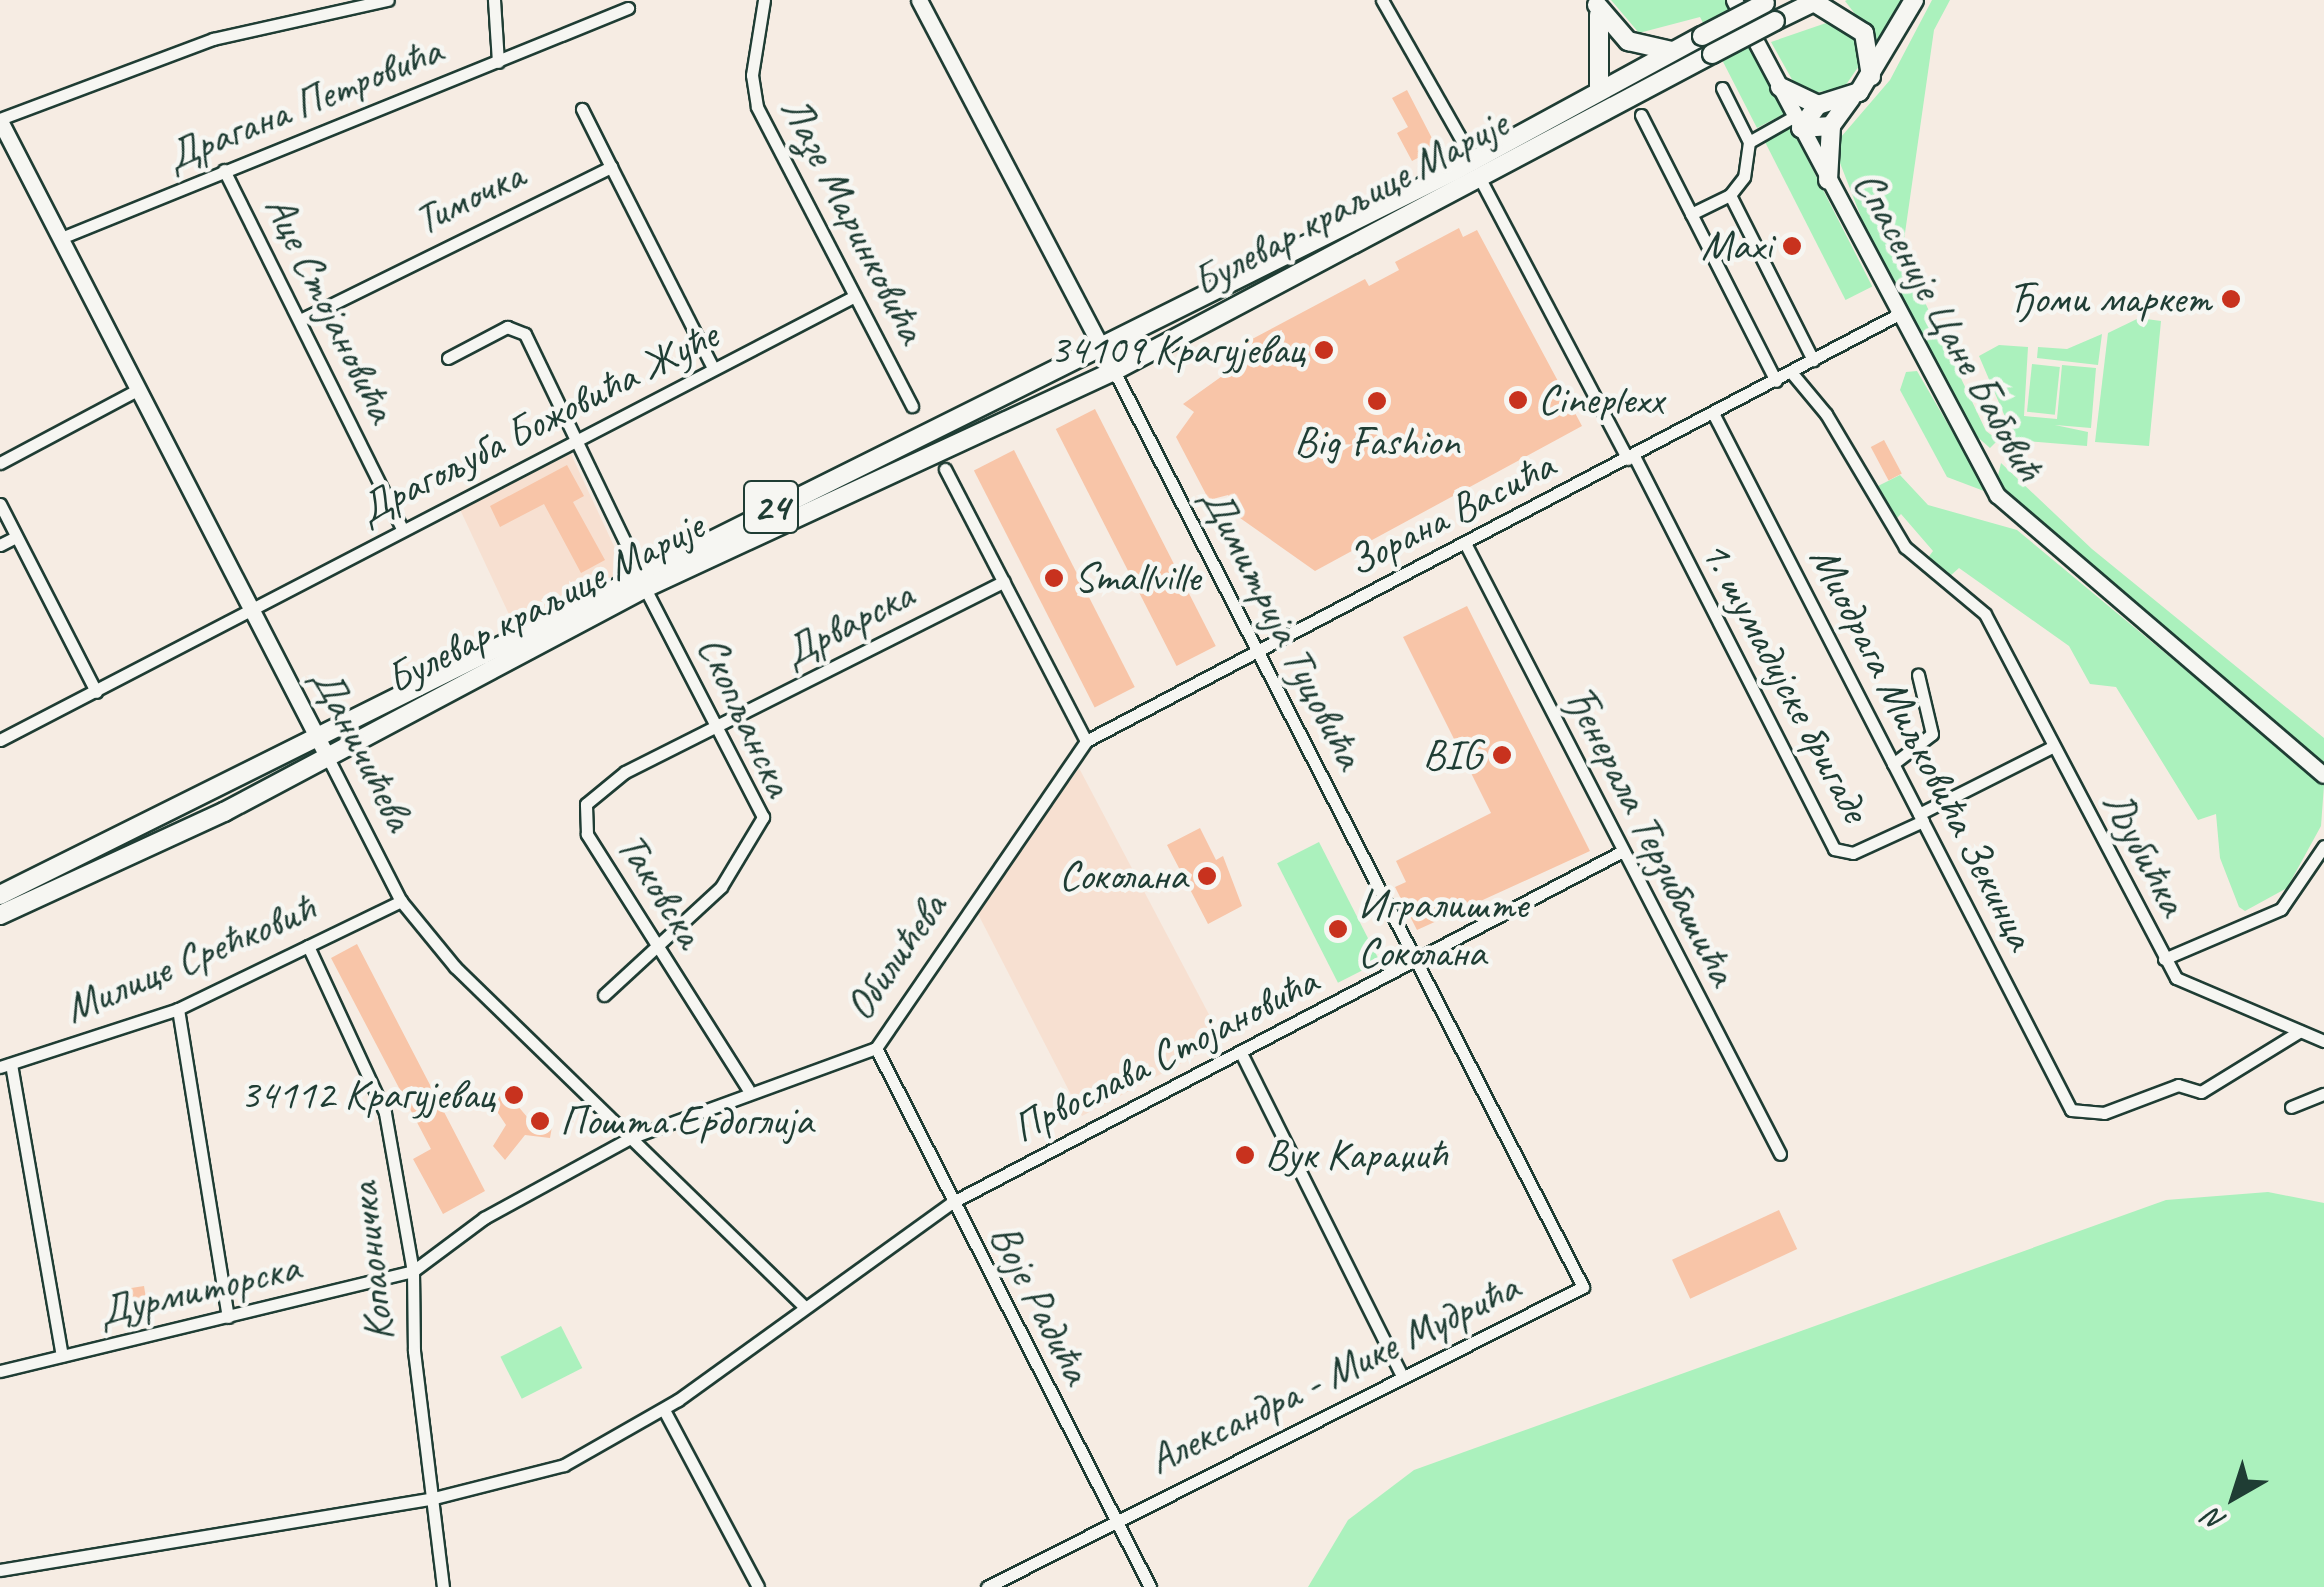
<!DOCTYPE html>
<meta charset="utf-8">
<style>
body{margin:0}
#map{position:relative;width:2324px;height:1587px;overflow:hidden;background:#f6ece3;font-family:Caveat,sans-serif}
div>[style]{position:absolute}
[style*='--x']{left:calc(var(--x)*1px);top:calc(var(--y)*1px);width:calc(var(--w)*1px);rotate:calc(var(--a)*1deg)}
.built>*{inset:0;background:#f7e0d1;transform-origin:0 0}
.green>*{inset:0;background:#abf1bd;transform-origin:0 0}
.building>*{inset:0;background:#f8c5a8;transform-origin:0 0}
.roads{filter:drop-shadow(2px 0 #1f3d34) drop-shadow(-2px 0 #1f3d34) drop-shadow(0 2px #1f3d34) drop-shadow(0 -2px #1f3d34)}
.minor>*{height:11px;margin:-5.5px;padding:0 5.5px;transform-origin:5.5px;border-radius:5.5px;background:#f6f6f2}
.tertiary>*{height:15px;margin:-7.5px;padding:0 7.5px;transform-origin:7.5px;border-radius:7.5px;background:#f6f6f2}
.primary>*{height:18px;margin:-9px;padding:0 9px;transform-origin:9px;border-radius:9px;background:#f6f6f2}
.bridges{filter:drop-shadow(2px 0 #1f3d34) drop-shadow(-2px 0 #1f3d34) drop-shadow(0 2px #1f3d34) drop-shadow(0 -2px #1f3d34)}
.primary-bridge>*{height:18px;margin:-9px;padding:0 9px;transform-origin:9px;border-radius:9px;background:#f6f6f2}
.dots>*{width:28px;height:28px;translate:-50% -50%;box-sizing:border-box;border:5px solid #f6f6f2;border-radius:50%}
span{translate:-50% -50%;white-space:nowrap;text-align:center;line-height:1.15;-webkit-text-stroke:9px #f6f6f2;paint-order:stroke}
.shield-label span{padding:2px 8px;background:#f6f6f2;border:2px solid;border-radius:8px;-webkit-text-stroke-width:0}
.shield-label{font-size:40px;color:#1f3d34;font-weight:700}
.street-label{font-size:42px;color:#1f3d34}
.poi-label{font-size:42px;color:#1f3d34}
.right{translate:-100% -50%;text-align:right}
.left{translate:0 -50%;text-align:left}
.north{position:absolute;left:2184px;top:1447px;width:100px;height:100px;-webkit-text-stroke:8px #f6f6f2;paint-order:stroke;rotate:219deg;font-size:28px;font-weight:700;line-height:40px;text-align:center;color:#1f3d34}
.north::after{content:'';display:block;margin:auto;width:35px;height:45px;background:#1f3d34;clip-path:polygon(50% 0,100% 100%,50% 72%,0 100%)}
</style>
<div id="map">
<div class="built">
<i style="left:571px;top:454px;width:133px;height:124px;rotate:65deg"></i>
<i style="clip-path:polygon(1079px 768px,1223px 1041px,1082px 1116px,977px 912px)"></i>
</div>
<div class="green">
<i style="clip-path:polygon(1611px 0,1727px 0,1784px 114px,1757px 128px,1700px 17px,1639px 33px)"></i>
<i style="clip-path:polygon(1905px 0,1879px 45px,1845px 1px,1847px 0)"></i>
<i style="clip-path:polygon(1932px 0,1950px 0,1934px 30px,1902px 254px,1986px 431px,1998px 440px,1990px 448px,1974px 434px,1868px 235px,1840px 163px,1841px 137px,1890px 80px)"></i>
<i style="clip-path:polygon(1832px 21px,1858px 41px,1861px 63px,1843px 89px,1810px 93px,1794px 83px,1771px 42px)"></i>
<i style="left:1791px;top:127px;width:179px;height:30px;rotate:63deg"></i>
<i style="clip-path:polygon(2139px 318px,2161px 321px,2149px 446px,2095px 442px,2108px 333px)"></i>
<i style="clip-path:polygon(2102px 334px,2098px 365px,2037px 358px,2038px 347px,2067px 349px)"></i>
<i style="clip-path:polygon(1999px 345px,2028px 347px,2024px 416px,2057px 419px,2062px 365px,2096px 368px,2091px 428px,2055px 425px,2088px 432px,2087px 446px,2015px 440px,1979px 356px)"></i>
<i style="left:2032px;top:364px;width:28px;height:48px;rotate:6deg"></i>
<i style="clip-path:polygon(1917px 371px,1985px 488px,1984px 491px,1947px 477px,1900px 390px,1906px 372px)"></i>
<i style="clip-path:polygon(2001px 463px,2092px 549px,2324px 738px,2324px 763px,2014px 502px,1997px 480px)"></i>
<i style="clip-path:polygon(1900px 475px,1928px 505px,2017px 530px,2324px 785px,2321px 826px,2287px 888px,2245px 911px,2239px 907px,2220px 858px,2216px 814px,2198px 820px,2116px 687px,2090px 684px,2069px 646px,1959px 568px,1949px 577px,1927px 559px,1933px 551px,1901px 514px,1893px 522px,1876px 487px)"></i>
<i style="left:1319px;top:842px;width:134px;height:47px;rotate:63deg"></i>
<i style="clip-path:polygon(2268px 1192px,2324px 1203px,2324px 1587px,1308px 1587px,1348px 1520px,1414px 1470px,2166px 1200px)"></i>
<i style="left:561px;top:1326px;width:47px;height:68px;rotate:63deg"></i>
</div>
<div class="building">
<i style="clip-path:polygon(1407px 90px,1437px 148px,1412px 161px,1397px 133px,1408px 127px,1392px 98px)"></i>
<i style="clip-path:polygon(1459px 228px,1463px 237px,1477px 230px,1582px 426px,1315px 571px,1240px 518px,1228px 495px,1209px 500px,1176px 437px,1194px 412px,1183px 404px,1246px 359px,1239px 346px,1365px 279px,1369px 286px,1399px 270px,1395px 262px)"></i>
<i style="left:1095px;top:409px;width:266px;height:44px;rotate:63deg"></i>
<i style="left:1884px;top:440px;width:38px;height:15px;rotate:62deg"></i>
<i style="left:1014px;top:450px;width:266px;height:45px;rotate:63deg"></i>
<i style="clip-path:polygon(567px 465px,584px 496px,573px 502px,605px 560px,581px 573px,544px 504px,500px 527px,490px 506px)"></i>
<i style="clip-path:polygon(1467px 606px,1590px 851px,1417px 930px,1395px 887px,1406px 882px,1396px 861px,1491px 813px,1403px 637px)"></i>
<i style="clip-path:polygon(1200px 828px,1216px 860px,1223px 856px,1242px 906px,1208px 924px,1167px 845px)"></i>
<i style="clip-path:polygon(357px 944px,485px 1191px,443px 1214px,413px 1159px,431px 1149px,331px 958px)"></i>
<i style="clip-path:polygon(505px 1091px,528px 1118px,553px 1121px,550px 1138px,525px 1135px,505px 1160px,493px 1146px,506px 1125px,492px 1104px)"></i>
<i style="left:1779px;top:1210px;width:43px;height:118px;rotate:65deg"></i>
<i style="left:144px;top:1286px;width:33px;height:29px;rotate:81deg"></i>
</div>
<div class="roads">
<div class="minor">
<i style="--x:494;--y:0;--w:62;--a:86.3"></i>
<i style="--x:764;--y:0;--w:76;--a:99.1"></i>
<i style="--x:752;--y:75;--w:32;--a:81"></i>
<i style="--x:757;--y:107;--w:337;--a:62.6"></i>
<i style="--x:1382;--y:0;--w:184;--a:60.4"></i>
<i style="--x:1722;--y:88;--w:60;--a:63.4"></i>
<i style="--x:1641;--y:115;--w:298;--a:63.1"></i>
<i style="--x:1795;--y:116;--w:53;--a:150.5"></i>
<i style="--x:1749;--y:142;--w:35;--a:98"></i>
<i style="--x:1744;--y:177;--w:23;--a:128"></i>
<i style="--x:1730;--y:195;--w:185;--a:63.3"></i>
<i style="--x:0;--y:119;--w:228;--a:-20.6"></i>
<i style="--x:213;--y:39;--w:179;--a:-12.6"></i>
<i style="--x:611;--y:167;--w:225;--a:63.1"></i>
<i style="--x:224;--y:170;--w:402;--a:63.6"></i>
<i style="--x:1478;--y:175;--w:321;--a:62.2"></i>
<i style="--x:1691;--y:214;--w:43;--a:-26"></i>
<i style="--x:61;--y:238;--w:612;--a:-22.08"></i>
<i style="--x:300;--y:320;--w:347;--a:-26.2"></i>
<i style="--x:611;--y:167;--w:65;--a:-116.6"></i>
<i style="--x:448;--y:358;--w:67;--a:-27.7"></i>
<i style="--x:507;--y:327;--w:19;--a:21"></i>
<i style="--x:525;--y:334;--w:244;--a:64.3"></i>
<i style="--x:1791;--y:372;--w:55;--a:50.2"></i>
<i style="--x:1826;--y:414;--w:155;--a:59.3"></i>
<i style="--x:1905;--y:547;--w:104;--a:39.9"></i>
<i style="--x:1985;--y:614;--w:411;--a:62.3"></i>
<i style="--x:2176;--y:978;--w:161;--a:23.1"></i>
<i style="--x:1714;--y:415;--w:781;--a:62.81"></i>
<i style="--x:2071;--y:1110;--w:33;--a:5"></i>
<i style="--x:2104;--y:1113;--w:79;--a:-20.7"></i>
<i style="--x:2178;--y:1085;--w:24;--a:17"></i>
<i style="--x:2201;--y:1092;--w:116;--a:-31.6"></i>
<i style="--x:1634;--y:456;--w:441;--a:63"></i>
<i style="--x:1834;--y:849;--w:19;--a:12"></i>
<i style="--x:1853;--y:853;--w:77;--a:-24.6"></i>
<i style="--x:0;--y:463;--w:157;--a:-28"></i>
<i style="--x:945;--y:469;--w:306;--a:62.6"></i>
<i style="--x:0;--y:504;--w:211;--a:62.9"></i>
<i style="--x:0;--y:545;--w:18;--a:-27"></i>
<i style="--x:1466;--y:545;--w:685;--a:62.72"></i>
<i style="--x:0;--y:740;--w:963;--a:-27.44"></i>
<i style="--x:328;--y:758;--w:161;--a:63"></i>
<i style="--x:401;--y:901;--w:85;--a:50.7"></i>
<i style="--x:455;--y:967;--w:486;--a:44.2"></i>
<i style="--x:1893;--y:764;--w:49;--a:-37.6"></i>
<i style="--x:1932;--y:734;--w:61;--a:-103.3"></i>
<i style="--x:1919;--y:814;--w:147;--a:-26.7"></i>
<i style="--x:308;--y:946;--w:184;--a:65.2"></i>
<i style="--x:385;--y:1113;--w:160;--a:80"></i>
<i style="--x:413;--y:1271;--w:80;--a:89.3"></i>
<i style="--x:414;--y:1351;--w:238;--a:83"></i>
<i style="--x:2164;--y:959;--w:127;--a:-23.1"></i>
<i style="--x:2281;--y:909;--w:76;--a:-55.7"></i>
<i style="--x:604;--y:995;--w:159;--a:-42.7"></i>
<i style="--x:721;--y:887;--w:82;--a:-59"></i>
<i style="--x:763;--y:817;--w:258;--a:-117.3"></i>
<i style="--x:178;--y:1009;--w:312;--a:80.8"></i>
<i style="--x:876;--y:1048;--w:605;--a:63.05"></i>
<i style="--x:1241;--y:1053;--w:359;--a:63.5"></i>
<i style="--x:11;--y:1064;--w:296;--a:80.1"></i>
<i style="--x:0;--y:1067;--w:187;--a:-18"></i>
<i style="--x:178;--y:1009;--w:248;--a:-25.8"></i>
<i style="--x:748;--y:1089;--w:302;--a:-122.3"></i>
<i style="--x:587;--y:834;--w:30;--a:-92"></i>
<i style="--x:586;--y:804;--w:50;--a:-39.4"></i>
<i style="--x:625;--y:772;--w:424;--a:-26.7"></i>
<i style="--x:2291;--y:1107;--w:35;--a:-22"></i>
<i style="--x:0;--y:1371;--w:425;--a:-13.6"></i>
<i style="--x:413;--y:1271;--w:89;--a:-36.7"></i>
<i style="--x:484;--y:1218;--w:166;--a:-28.7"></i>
<i style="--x:630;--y:1138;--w:262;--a:-20.1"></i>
<i style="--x:876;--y:1048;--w:372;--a:-55.6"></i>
<i style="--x:1086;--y:741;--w:916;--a:-27.71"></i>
<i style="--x:664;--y:1410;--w:200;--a:62"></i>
<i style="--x:0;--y:1570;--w:440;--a:-9.4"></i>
<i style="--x:434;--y:1498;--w:134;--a:-14.2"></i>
<i style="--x:564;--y:1465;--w:131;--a:-29.7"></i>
<i style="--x:678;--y:1400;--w:337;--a:-35.8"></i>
<i style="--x:951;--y:1203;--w:756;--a:-27.65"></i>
<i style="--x:987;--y:1587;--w:667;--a:-26.72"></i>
<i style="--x:1583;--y:1287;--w:1029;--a:-117.11"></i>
</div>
<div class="tertiary">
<i style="--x:919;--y:0;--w:419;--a:62.3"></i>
<i style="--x:1734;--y:0;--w:561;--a:62.02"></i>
<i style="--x:1997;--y:495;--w:430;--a:40.6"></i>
<i style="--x:0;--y:121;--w:716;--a:62.76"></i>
</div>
<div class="primary">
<i style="--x:1814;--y:2;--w:59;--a:31.8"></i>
<i style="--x:1864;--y:33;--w:44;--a:80.8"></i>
<i style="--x:1597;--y:5;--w:48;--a:49.3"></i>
<i style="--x:1628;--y:41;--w:45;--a:12.8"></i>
<i style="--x:1599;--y:15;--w:74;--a:90"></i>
<i style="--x:1775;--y:21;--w:48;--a:-26"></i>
<i style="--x:1780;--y:87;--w:42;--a:25.3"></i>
<i style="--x:1851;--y:98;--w:34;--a:126"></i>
<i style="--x:1831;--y:126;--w:30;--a:176"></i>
<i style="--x:1801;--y:128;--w:29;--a:-54"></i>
<i style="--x:1818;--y:105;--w:43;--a:-17.6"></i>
<i style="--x:1859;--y:92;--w:107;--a:-59.1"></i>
<i style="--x:1828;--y:180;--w:54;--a:-86.8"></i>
<i style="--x:0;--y:895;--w:1624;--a:-26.47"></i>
<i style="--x:1454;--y:171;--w:282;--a:-28.6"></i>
<i style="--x:0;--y:915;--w:247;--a:-24.7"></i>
<i style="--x:224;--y:812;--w:477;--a:-28"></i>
<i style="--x:645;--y:588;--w:517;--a:-24.83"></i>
<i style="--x:1114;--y:371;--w:677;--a:-27.93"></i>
</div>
</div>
<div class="bridges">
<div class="primary-bridge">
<i style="--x:1702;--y:36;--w:71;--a:-27.6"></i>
<i style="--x:1712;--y:54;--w:71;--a:-27.6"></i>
</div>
</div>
<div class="dots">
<i style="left:1792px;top:246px;background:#c8321e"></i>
<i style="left:2231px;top:299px;background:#c8321e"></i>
<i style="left:1324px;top:350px;background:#c8321e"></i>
<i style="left:1518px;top:400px;background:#c8321e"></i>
<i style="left:1377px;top:401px;background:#c8321e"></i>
<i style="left:1054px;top:578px;background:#c8321e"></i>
<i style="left:1502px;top:755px;background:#c8321e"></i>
<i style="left:1207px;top:876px;background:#c8321e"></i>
<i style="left:1338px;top:929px;background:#c8321e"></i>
<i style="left:514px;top:1095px;background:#c8321e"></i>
<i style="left:540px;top:1121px;background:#c8321e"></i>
<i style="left:1245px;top:1155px;background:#c8321e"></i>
</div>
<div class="shield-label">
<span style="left:771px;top:507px">24</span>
</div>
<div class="street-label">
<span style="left:304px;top:104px;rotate:-22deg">Драгана Петровића</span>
<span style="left:469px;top:198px;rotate:-26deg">Тимочка</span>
<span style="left:1350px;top:203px;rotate:-28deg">Булевар краљице Марије</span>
<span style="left:853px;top:220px;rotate:63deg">Лазе Маринковића</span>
<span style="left:330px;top:309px;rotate:64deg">Аце Стојановића</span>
<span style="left:1948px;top:326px;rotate:61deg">Спасеније Цане Бабовић</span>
<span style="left:538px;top:423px;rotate:-27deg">Драгољуба Божовића Жуће</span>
<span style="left:1451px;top:514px;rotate:-27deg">Зорана Васића</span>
<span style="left:545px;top:603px;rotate:-27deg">Булевар краљице Марије</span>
<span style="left:848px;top:624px;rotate:-27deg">Дрварска</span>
<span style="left:1282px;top:628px;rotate:63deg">Димитрија Туцовића</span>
<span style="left:1785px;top:681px;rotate:62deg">1. шумадијске бригаде</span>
<span style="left:745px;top:716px;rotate:65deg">Скопљанска</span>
<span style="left:1922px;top:748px;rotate:63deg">Миодрага Миљковића Зекинца</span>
<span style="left:362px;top:749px;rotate:63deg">Даничићева</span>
<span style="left:1650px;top:835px;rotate:63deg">Ђенерала Терзибашића</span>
<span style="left:2144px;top:853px;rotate:62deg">Љубићка</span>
<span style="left:660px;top:890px;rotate:58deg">Таковска</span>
<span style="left:896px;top:957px;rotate:-55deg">Обилићева</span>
<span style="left:190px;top:959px;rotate:-23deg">Милице Срећковић</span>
<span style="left:1165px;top:1055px;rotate:-27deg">Првослава Стојановића</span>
<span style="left:372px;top:1262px;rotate:-96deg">Копаоничка</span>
<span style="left:199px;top:1290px;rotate:-13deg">Дурмиторска</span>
<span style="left:1040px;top:1304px;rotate:63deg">Воје Радића</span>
<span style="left:1334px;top:1374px;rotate:-26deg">Александра - Мике Мудрића</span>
</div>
<div class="poi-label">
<span class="right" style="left:1772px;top:246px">Maxi</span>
<span class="right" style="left:2211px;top:299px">Ђоми маркет</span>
<span class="right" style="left:1304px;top:350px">34109 Крагујевац</span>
<span class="left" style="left:1538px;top:400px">Cineplexx</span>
<span style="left:1377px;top:442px">Big Fashion</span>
<span class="left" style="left:1074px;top:578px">Smallville</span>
<span class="right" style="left:1482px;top:755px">BIG</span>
<span class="right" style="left:1187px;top:876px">Соколана</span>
<span class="left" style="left:1358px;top:929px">Игралиште<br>Соколана</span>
<span class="right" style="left:494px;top:1095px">34112 Крагујевац</span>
<span class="left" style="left:560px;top:1121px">Пошта Ердоглија</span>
<span class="left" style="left:1265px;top:1155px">Вук Караџић</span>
</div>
<div class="north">N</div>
</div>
